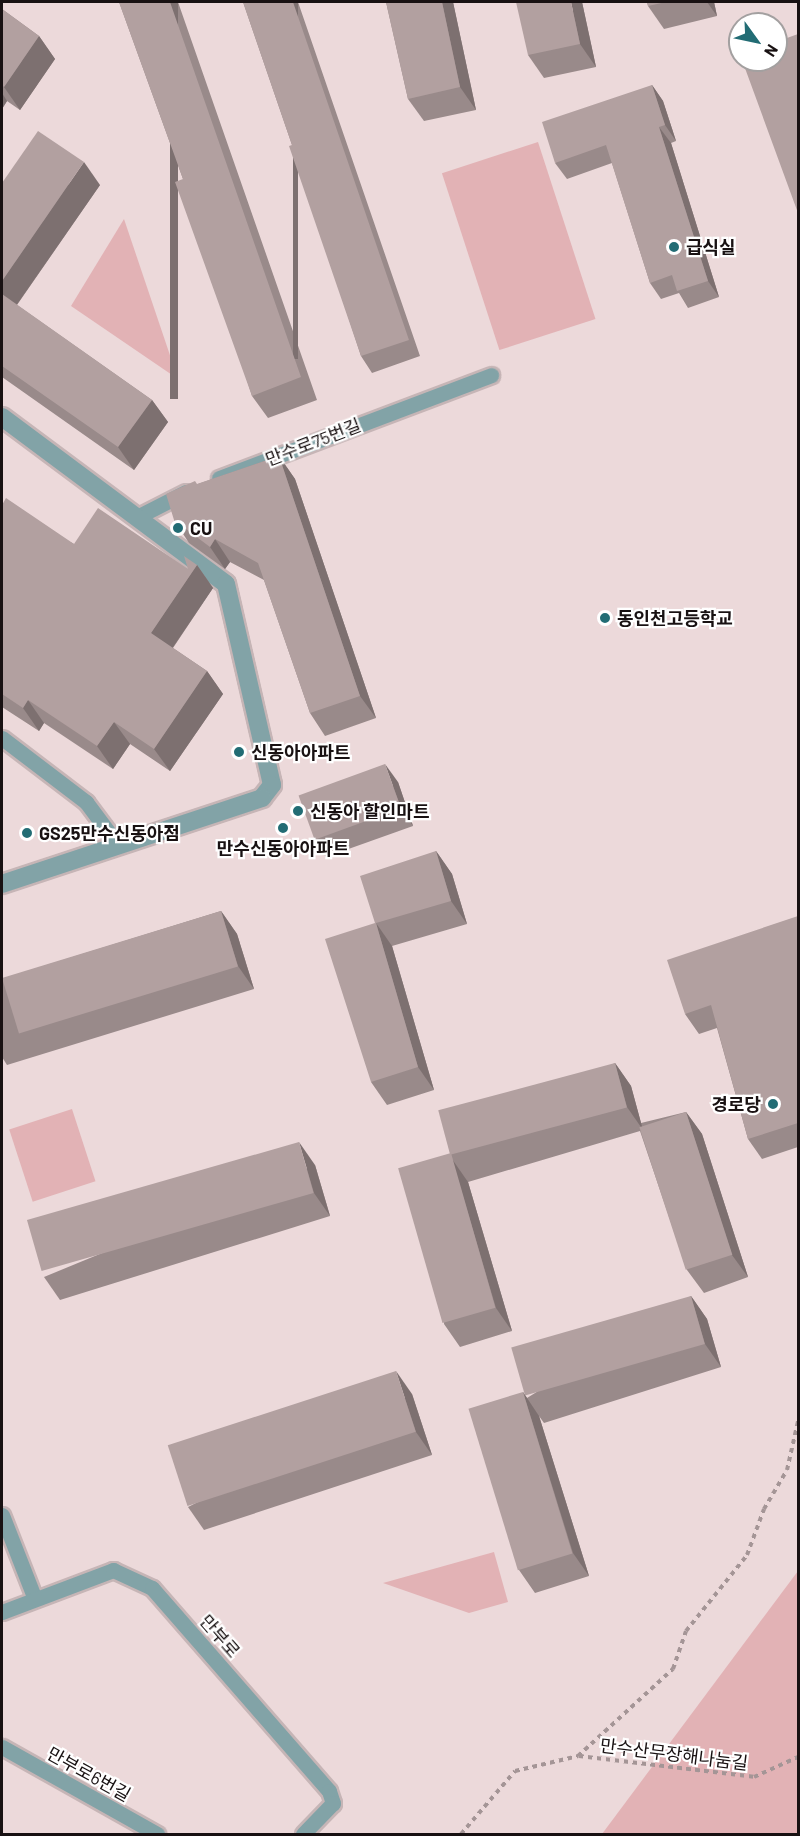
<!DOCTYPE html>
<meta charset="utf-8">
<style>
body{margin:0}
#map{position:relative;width:800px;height:1836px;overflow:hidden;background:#ecd9da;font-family:Barlow,"Noto Sans KR",sans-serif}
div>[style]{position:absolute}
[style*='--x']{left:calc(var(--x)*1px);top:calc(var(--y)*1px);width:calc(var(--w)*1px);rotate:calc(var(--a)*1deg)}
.green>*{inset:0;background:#e2b2b5;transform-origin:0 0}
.path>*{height:4px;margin-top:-2px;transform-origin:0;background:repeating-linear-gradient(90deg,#a49596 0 4.5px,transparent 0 9px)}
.roads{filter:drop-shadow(2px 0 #c6b5b6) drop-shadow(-2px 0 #c6b5b6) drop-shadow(0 2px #c6b5b6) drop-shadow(0 -2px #c6b5b6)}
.lane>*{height:15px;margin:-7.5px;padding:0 7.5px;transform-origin:7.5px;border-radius:7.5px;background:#82a3a7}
.street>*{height:18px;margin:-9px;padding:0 9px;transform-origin:9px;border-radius:9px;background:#82a3a7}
.wall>*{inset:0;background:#998a8a}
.shaded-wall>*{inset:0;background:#7d7070;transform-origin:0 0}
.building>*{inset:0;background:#b2a0a0;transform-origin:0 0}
.dots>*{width:16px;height:16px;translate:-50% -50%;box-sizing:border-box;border:3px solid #fff;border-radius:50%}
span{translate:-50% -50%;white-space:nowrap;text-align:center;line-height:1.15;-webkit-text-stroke:4.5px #fff;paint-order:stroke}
.poi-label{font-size:18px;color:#181112;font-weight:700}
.left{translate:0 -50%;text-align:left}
.right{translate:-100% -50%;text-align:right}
.street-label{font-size:18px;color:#181112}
.frame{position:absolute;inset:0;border:3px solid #181112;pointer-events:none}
.north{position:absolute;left:728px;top:12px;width:60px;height:60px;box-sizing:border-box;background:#fff;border:2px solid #a3a0a0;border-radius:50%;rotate:123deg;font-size:16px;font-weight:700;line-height:24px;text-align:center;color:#181112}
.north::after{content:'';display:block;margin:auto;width:21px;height:27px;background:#226c74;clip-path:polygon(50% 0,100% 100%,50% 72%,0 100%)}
</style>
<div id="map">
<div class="green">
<i style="left:538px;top:142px;width:186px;height:101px;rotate:72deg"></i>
<i style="clip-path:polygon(124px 219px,178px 379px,71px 306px)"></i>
<i style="left:72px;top:1109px;width:76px;height:66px;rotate:72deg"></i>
<i style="clip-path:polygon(494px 1552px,508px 1602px,469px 1613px,383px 1583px)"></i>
<i style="clip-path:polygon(798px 1571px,798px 1834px,602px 1834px)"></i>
</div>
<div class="path">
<i style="--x:579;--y:1756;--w:176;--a:6.8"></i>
<i style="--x:754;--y:1777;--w:48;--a:-24.4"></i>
<i style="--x:461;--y:1834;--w:83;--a:-49.4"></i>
<i style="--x:515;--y:1771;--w:65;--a:-13.4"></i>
<i style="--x:578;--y:1756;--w:129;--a:-42.5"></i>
<i style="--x:673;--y:1669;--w:40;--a:-71.1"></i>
<i style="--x:686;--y:1631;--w:97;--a:-51.2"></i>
<i style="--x:747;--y:1555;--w:49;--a:-69.7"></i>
<i style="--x:764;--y:1509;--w:45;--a:-59.5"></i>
<i style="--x:787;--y:1470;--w:50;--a:-77.3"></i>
</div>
<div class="roads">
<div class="lane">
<i style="--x:219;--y:478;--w:291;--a:-20.7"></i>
<i style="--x:137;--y:517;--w:55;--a:-27"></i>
<i style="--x:2;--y:738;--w:106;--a:37.3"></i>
<i style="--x:86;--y:802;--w:54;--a:53.3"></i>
<i style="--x:2;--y:1515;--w:90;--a:68.6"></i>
<i style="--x:2;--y:1612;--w:119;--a:-20.7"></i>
<i style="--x:113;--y:1570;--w:43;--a:24.8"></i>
<i style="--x:152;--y:1588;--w:269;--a:48.9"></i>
<i style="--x:329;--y:1791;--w:13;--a:72"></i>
<i style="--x:333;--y:1803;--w:43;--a:134.1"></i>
<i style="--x:2;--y:1747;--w:178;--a:29.3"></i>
</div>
<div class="street">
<i style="--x:2;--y:417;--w:279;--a:36.7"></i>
<i style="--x:226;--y:584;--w:206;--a:77.1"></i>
<i style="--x:272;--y:785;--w:16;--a:128"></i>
<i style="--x:262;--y:798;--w:274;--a:161.7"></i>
</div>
</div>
<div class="wall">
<i style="clip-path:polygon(119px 2px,178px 2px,317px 400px,268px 418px,252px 396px,183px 179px)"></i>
<i style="clip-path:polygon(243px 2px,298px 2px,420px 356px,372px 373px,361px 356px,292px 145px)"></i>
<i style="clip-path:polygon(386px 2px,453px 2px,476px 110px,424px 121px,408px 99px)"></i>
<i style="clip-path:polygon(582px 2px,596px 67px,544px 78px,528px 55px)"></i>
<i style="clip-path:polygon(647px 2px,714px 2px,717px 16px,664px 29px,648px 6px)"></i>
<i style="clip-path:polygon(2px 9px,39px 36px,55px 59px,20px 110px,7px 101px,2px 109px)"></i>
<i style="clip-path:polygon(652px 85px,663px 101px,676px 141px,671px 143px,719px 297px,688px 308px,679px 293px,661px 299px,650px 283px,612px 163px,567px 179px,555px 163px)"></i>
<i style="clip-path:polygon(2px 183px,100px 185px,17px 305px,152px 400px,168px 422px,134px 470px,2px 377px)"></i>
<i style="clip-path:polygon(279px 456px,295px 479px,376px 718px,325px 736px,310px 713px,264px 580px,230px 562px,225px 569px,189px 543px,174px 520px,198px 484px)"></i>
<i style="clip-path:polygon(2px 505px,74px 544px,188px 569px,197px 565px,213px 588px,173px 648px,207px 671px,223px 694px,170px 771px,130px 744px,113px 769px,44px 723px,39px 731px,2px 707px)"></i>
<i style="clip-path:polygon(398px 782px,413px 826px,326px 857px,314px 839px)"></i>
<i style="clip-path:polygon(436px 851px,452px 874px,467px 924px,392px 946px,434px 1090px,387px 1105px,371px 1082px,375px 923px)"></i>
<i style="clip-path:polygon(221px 911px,237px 934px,254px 989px,7px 1065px,2px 1057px,2px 979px)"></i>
<i style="clip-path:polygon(798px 916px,798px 1147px,762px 1159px,748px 1139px,717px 1028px,699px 1034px,685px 1014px)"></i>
<i style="clip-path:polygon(615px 1063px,631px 1086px,641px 1123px,686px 1112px,702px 1134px,748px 1277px,704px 1293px,687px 1270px,640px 1131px,468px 1182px,512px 1331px,460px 1347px,444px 1324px,451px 1153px)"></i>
<i style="clip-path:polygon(315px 1165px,330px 1216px,60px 1300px,44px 1277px)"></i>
<i style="clip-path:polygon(691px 1296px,707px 1319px,721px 1367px,544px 1423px,539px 1416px,589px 1576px,535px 1593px,519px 1570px,523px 1392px,527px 1398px)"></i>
<i style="clip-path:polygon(412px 1394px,432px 1455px,204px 1530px,188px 1507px)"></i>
</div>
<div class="shaded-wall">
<i style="left:170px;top:2px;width:8px;height:397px"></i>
<i style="left:293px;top:2px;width:5px;height:357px"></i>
<i style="clip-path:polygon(442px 2px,453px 2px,476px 110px,460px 87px)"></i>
<i style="clip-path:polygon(571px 2px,582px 2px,596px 67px,580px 44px)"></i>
<i style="clip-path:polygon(707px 2px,714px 2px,717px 16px)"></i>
<i style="clip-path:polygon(39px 36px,55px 59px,20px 110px,4px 87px)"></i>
<i style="clip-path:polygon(652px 85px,663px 101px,676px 141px,665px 125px)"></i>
<i style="clip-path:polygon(2px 93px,7px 101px,2px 109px)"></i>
<i style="clip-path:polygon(659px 127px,671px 143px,719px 297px,708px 281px)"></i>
<i style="clip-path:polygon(84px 162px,100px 185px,11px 313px,2px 299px,2px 281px)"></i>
<i style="clip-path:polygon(152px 400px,168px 422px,134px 470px,118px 447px)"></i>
<i style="clip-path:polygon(279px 456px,295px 479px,376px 718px,360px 696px)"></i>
<i style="clip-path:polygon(215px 539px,230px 562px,225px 569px,210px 547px)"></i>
<i style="clip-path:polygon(197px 565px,213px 588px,167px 656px,151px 633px)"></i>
<i style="clip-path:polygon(207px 671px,223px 694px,170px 771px,154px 749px)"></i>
<i style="clip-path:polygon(28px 700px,44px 723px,39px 731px,23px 708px)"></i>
<i style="clip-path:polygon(114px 722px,130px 744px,113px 769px,97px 746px)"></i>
<i style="clip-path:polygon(385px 764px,398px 782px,413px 826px,401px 808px)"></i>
<i style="clip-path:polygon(436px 851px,452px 874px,467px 924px,451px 901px)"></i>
<i style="clip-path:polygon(221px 911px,237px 934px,254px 989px,238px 966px)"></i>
<i style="clip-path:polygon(376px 923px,392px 946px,434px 1090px,418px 1067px)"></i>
<i style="clip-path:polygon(615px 1063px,631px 1086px,643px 1130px,627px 1107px)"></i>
<i style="clip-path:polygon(686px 1112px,702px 1134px,748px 1277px,732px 1255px)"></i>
<i style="clip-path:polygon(299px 1142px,315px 1165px,330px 1216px,314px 1193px)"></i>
<i style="clip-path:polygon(452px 1159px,468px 1182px,512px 1331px,496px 1308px)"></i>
<i style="clip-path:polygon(691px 1296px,707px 1319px,721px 1367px,705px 1344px)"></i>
<i style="clip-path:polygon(396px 1371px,412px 1394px,432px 1455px,416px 1432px)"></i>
<i style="clip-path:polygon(523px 1392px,539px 1416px,589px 1576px,573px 1553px)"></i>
</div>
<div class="building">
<i style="clip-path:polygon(119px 2px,170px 2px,301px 377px,252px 396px,175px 182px,183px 179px)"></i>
<i style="clip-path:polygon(243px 2px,293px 2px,409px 340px,361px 356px,289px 146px,292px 145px)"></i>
<i style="clip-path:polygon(386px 2px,442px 2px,460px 87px,408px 99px)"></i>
<i style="clip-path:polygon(516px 2px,571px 2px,580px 44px,528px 55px)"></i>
<i style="clip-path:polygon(647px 2px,666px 2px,648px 6px)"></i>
<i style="clip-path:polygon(2px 9px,39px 36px,4px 87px,2px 85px)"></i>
<i style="clip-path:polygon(798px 34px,798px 213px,742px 60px,776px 60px,776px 42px)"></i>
<i style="clip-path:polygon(652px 85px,665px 125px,659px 127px,708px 281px,677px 291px,672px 275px,650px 283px,606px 145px,555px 163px,542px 122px)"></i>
<i style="clip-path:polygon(38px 131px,84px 162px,2px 281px,2px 183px)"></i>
<i style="clip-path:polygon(2px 294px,152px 400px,118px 447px,2px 366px)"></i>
<i style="clip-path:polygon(279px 456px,360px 696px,310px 713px,258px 563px,215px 539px,210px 547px,174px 520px,166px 494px,195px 481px,197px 484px)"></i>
<i style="clip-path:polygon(6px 498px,74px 544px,98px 508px,188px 569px,184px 556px,197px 565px,151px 633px,207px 671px,154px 749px,114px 722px,97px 746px,28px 700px,23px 708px,2px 694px,2px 505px)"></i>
<i style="left:385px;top:764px;width:47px;height:92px;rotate:70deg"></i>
<i style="clip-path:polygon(436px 851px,451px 901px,376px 923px,418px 1067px,371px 1082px,325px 939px,375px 923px,360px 876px)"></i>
<i style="left:221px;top:911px;width:58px;height:229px;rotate:73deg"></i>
<i style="clip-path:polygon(798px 916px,798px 1123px,748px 1139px,711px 1005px,685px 1014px,667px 960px)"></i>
<i style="left:615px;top:1063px;width:46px;height:183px;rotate:75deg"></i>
<i style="left:686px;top:1112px;width:150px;height:49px;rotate:72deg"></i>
<i style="left:299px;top:1142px;width:53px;height:283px;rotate:74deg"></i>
<i style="left:451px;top:1153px;width:161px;height:55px;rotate:74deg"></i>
<i style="left:691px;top:1296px;width:50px;height:187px;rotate:74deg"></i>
<i style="left:396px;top:1371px;width:64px;height:240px;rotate:72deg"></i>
<i style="left:523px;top:1392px;width:169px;height:57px;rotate:73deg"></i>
</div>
<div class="dots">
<i style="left:674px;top:247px;background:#226c74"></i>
<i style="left:178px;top:528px;background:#226c74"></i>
<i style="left:605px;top:618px;background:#226c74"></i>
<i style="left:239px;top:752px;background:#226c74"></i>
<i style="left:298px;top:811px;background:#226c74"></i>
<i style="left:283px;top:828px;background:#226c74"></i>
<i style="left:27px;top:833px;background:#226c74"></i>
<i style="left:773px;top:1104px;background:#226c74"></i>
</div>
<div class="poi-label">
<span class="left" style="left:686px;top:247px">급식실</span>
<span class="left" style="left:190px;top:528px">CU</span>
<span class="left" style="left:617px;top:618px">동인천고등학교</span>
<span class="left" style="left:251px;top:752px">신동아아파트</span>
<span class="left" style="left:310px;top:811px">신동아 할인마트</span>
<span class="left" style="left:39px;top:833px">GS25만수신동아점</span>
<span style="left:283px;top:848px">만수신동아아파트</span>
<span class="right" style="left:761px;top:1104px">경로당</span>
</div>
<div class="street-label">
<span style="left:313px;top:442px;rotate:-21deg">만수로75번길</span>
<span style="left:220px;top:1636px;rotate:49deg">만부로</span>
<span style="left:674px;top:1754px;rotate:7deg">만수산무장해나눔길</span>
<span style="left:89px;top:1774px;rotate:29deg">만부로6번길</span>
</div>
<div class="frame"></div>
<div class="north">N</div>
</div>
